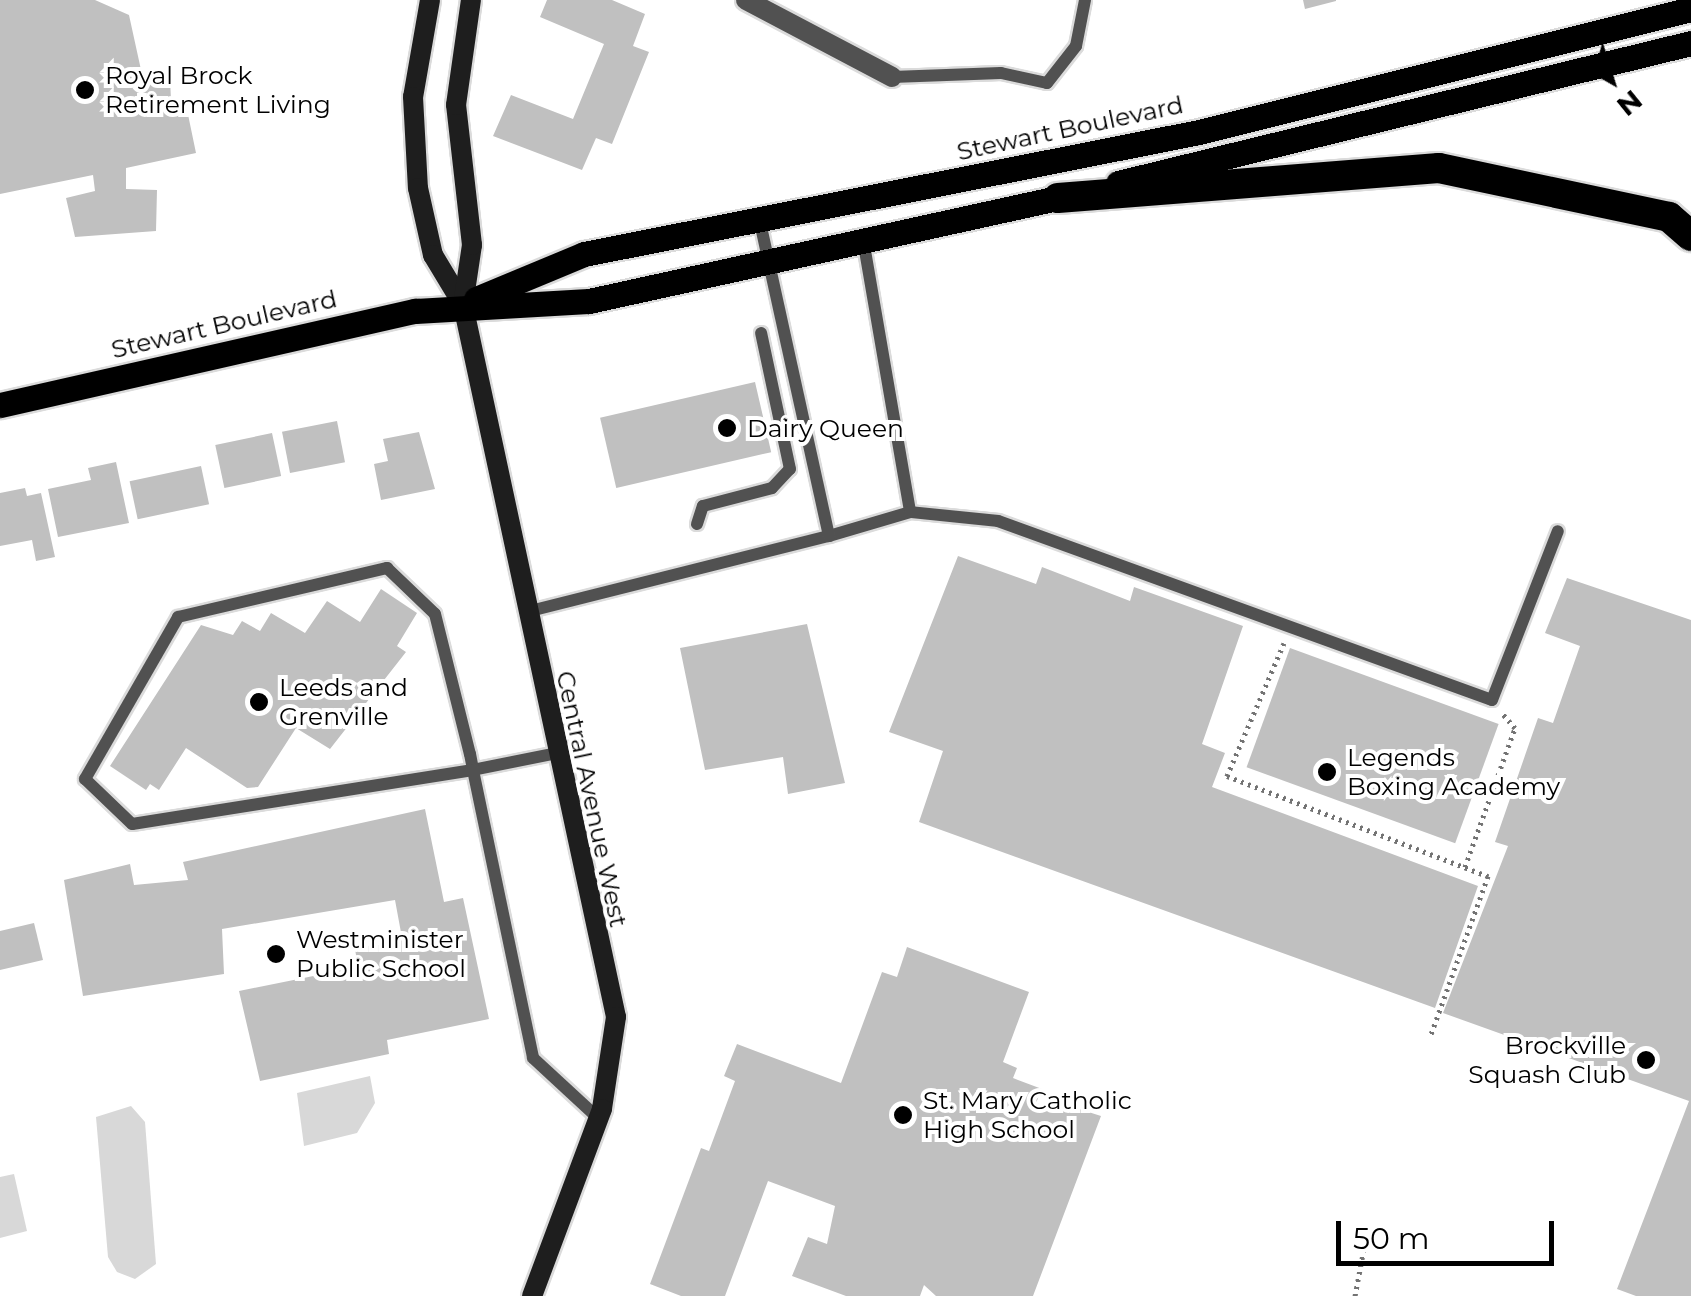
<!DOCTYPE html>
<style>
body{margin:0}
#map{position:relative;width:1691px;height:1296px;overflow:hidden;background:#fff;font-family:Montserrat,sans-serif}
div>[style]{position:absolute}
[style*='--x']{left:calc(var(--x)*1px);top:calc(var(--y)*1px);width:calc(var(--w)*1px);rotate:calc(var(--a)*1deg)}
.green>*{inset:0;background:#d8d8d8}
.building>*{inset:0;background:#c0c0c0;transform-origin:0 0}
.path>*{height:5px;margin-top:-2.5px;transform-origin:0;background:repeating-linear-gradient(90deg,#737373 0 2.5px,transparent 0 7.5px)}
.roads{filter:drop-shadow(2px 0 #dbdbdb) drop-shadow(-2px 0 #dbdbdb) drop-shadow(0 2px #dbdbdb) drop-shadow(0 -2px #dbdbdb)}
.lane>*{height:12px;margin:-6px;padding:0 6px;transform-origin:6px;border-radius:6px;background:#515151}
.street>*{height:20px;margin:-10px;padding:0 10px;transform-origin:10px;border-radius:10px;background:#515151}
.secondary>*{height:20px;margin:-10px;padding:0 10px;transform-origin:10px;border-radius:10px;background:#1e1e1e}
.primary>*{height:25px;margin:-12.5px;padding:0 12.5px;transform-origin:12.5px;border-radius:12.5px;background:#000}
.highway>*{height:30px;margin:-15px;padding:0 15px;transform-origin:15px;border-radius:15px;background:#000}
.dots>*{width:28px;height:28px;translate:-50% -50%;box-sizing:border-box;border:5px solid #fff;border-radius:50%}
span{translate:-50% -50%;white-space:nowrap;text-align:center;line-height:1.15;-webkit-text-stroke:8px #fff;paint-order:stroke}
.poi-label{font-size:25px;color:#000}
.left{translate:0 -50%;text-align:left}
.right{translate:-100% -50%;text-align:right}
.street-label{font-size:25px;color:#000}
.north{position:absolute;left:1561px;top:30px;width:100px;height:100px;-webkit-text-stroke:8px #fff;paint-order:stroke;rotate:141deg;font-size:28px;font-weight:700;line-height:40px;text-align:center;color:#000}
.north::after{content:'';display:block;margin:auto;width:35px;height:45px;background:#000;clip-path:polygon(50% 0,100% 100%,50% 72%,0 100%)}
.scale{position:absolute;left:1336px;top:1221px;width:218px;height:45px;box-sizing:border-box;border:5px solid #000;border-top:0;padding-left:12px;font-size:30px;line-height:35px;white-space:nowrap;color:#000;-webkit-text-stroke:8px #fff;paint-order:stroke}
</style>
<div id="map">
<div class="green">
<i style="clip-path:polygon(370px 1076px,375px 1103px,357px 1133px,304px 1146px,297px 1093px)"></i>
<i style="clip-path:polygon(131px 1106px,145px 1122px,156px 1264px,135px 1279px,117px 1272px,108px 1257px,96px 1117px)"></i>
<i style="clip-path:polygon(14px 1174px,27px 1231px,0 1238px,0 1177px)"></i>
</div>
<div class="building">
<i style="clip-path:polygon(0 0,95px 0,129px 15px,143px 79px,170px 78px,171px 100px,185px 100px,196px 153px,126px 168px,126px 189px,157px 190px,156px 231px,75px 237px,66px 198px,95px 191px,93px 175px,0 194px)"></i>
<i style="clip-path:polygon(547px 0,612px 0,645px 14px,633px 46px,649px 52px,612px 144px,596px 138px,582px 170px,493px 136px,511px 95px,573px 119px,604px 44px,540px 17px)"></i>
<i style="clip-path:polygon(1303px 0,1336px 0,1336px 1px,1305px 9px)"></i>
<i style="left:755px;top:382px;width:72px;height:159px;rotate:77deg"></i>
<i style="left:337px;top:421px;width:42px;height:56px;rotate:79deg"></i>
<i style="clip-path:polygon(419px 432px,435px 489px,381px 500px,374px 464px,388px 461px,383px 439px)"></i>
<i style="left:272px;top:433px;width:44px;height:58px;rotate:78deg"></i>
<i style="clip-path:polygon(116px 462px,129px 523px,58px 537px,48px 489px,91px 480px,88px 468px)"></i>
<i style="left:201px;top:466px;width:39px;height:73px;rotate:78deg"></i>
<i style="clip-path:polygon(25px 488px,27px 496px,41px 493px,55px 557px,36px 561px,32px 540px,0 546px,0 493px)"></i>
<i style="clip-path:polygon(958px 556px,1036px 584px,1042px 567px,1130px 601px,1134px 587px,1243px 626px,1202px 744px,1225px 753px,1212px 787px,1478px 886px,1435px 1008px,919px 822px,943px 751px,889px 732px)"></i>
<i style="clip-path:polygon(1567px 578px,1691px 620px,1691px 1296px,1636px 1296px,1617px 1289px,1689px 1101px,1443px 1013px,1508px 846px,1495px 842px,1538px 718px,1553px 723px,1580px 646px,1545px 633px)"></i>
<i style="clip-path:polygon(381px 589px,417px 613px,397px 646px,406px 652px,330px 749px,296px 728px,258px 787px,247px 788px,186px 748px,159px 790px,150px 784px,146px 790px,110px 766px,201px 625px,233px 635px,242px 621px,260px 631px,271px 613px,305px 633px,327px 601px,360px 622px)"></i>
<i style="clip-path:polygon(807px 624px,845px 783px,788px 794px,783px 757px,705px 770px,680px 648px)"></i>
<i style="left:1290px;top:648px;width:222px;height:127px;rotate:20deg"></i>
<i style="clip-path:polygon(425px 809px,444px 902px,463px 898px,489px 1019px,387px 1040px,389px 1054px,260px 1081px,239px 991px,358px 967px,355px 949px,402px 938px,395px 900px,222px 929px,224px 974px,83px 996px,64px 880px,130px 864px,134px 885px,188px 880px,183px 862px)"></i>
<i style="clip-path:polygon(34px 923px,43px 960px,0 970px,0 931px)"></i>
<i style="clip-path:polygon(907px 947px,1029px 992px,1003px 1062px,1017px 1068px,1013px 1078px,1042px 1089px,1036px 1103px,1055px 1108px,1057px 1102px,1101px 1116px,1033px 1296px,936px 1296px,924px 1285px,920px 1296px,846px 1296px,792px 1276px,808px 1237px,827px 1244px,835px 1206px,768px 1181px,725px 1296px,681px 1296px,650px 1284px,701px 1148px,709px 1151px,735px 1081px,724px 1076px,737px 1044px,841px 1083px,882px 972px,897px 977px)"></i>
</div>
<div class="path">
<i style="--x:1284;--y:643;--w:145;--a:113.2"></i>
<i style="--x:1227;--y:776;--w:280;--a:21"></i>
<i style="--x:1488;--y:876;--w:171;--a:109.8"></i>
<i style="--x:1465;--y:867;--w:148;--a:-70.2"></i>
<i style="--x:1515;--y:728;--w:18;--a:-131"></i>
<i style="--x:1355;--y:1296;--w:54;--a:-79.3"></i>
</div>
<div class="roads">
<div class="lane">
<i style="--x:892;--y:77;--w:109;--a:-2.1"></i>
<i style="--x:1001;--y:73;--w:47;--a:12.3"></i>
<i style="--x:1047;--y:83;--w:47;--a:-51.9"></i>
<i style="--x:1076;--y:46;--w:47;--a:-78.9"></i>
<i style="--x:863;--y:239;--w:277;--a:80.2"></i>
<i style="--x:697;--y:524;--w:19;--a:-72"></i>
<i style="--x:703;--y:506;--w:71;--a:-14.6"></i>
<i style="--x:772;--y:488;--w:26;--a:-47"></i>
<i style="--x:790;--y:469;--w:139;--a:-102"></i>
<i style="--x:829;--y:536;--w:84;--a:-16.5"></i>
<i style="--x:910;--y:512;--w:88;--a:5.8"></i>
<i style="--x:998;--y:521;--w:525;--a:19.92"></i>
<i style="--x:1492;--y:700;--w:181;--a:-68.7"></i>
<i style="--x:526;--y:612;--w:312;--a:-14.1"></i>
<i style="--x:829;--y:536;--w:322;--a:-102.4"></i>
<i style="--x:557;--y:753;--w:86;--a:168.6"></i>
<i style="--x:473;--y:770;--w:345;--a:171"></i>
<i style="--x:132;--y:824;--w:65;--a:-136.2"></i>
<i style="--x:85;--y:779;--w:187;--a:-60.1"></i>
<i style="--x:178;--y:617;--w:215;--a:-13.2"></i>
<i style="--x:387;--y:568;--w:66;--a:43.8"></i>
<i style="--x:435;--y:614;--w:144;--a:76"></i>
<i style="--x:470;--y:754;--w:16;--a:79"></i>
<i style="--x:473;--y:770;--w:294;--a:78.2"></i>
<i style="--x:533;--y:1058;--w:88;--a:42.7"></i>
</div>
<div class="street">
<i style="--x:746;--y:0;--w:165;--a:27.8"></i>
</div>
<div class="secondary">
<i style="--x:430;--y:0;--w:98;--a:99.9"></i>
<i style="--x:413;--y:97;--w:91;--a:86.9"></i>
<i style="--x:418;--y:188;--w:69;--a:77.4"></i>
<i style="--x:433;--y:255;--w:58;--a:59"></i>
<i style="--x:463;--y:305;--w:728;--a:77.87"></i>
<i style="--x:616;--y:1017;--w:93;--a:98.7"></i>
<i style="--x:602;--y:1109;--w:200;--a:110.5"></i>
<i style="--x:463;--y:305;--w:61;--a:-81.5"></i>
<i style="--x:472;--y:245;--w:141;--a:-96.5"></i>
<i style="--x:456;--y:105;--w:106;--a:-81.9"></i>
</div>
<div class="primary">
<i style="--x:1118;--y:183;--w:590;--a:-13.73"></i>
<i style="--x:476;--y:299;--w:117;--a:-22.6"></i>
<i style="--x:584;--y:254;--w:627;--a:-11.22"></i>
<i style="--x:1199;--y:132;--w:507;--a:-14.04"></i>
<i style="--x:0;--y:405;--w:426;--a:-12.8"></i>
<i style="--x:415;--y:311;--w:174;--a:-3.3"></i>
<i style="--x:589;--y:301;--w:497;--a:-12.4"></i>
</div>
<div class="highway">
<i style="--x:1058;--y:198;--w:382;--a:-4.5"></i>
<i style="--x:1439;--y:168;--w:235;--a:12"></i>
<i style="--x:1669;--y:217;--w:29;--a:41"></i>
</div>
</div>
<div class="dots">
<i style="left:85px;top:90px;background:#000"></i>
<i style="left:727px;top:428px;background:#000"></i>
<i style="left:259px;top:702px;background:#000"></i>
<i style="left:1327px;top:772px;background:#000"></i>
<i style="left:276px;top:954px;background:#000"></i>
<i style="left:1646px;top:1060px;background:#000"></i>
<i style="left:903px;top:1115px;background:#000"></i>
</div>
<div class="poi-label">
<span class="left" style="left:105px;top:90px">Royal Brock<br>Retirement Living</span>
<span class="left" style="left:747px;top:428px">Dairy Queen</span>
<span class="left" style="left:279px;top:702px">Leeds and<br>Grenville</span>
<span class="left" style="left:1347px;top:772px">Legends<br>Boxing Academy</span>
<span class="left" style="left:296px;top:954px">Westminister<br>Public School</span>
<span class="right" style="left:1626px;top:1060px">Brockville<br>Squash Club</span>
<span class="left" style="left:923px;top:1115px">St. Mary Catholic<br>High School</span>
</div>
<div class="street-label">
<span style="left:1070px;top:128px;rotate:-12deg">Stewart Boulevard</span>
<span style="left:224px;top:324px;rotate:-13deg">Stewart Boulevard</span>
<span style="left:592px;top:799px;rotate:78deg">Central Avenue West</span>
</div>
<div class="north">N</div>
<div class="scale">50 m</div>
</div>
